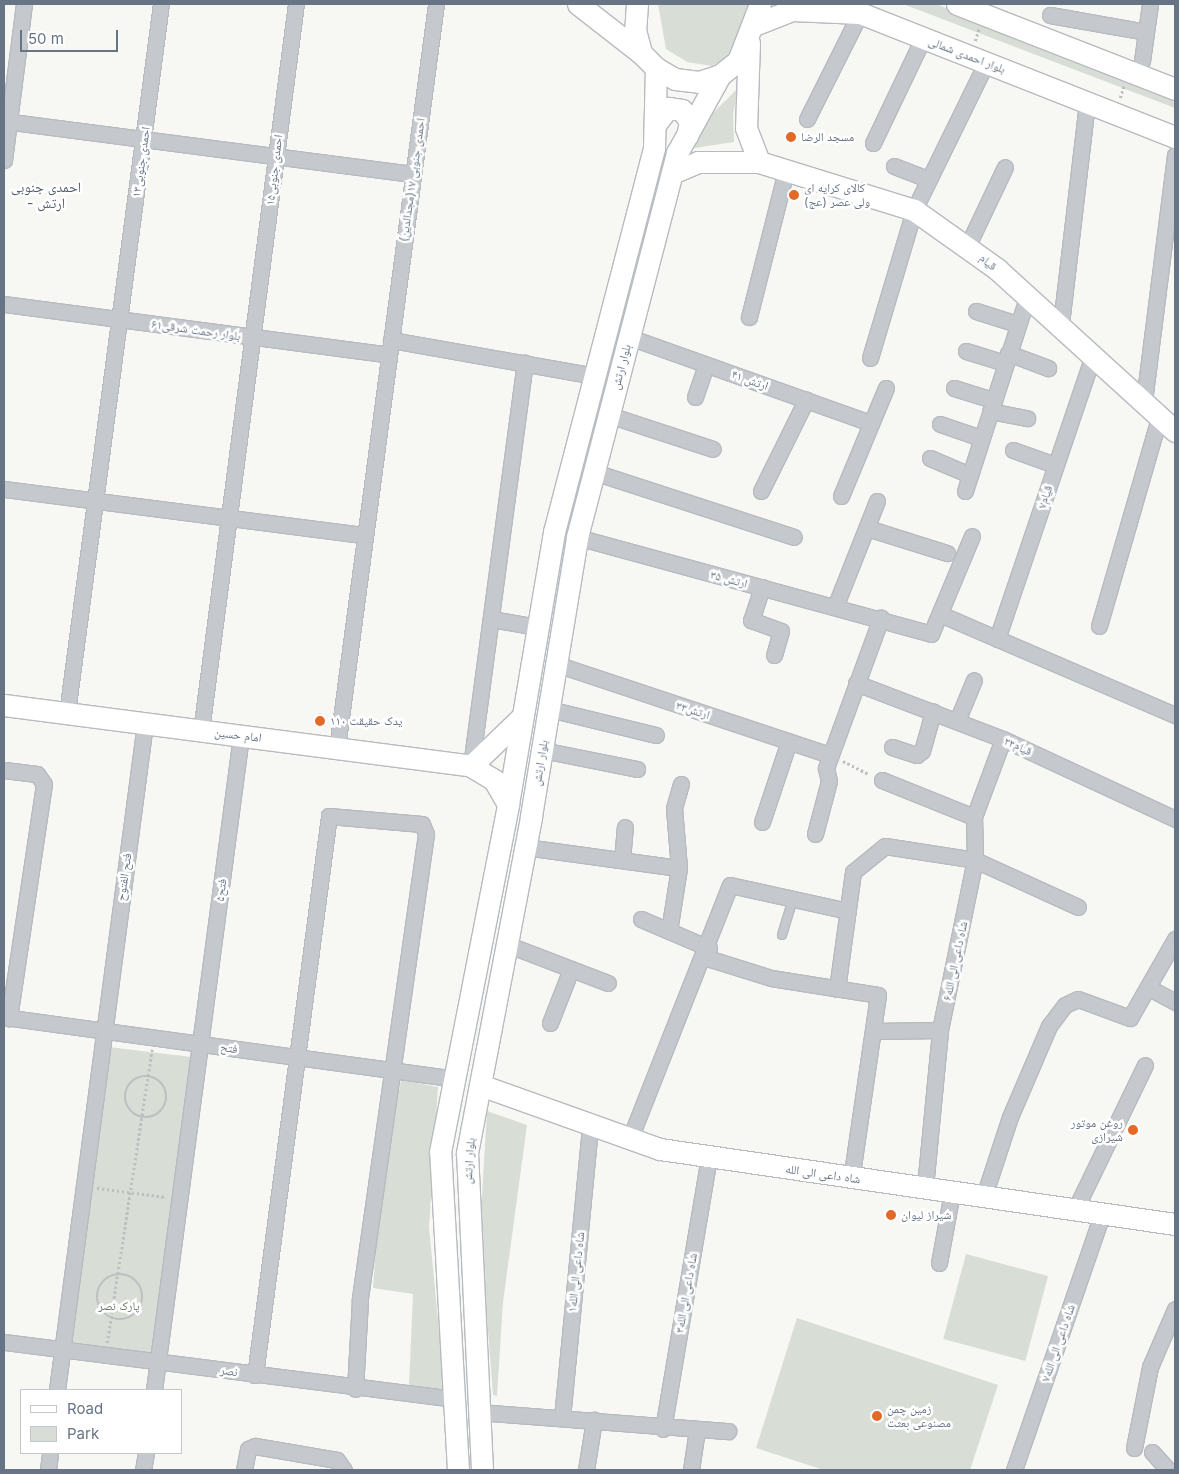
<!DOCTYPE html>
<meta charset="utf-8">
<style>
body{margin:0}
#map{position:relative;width:1179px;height:1474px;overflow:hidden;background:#f7f7f4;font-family:Inter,"Noto Naskh Arabic",sans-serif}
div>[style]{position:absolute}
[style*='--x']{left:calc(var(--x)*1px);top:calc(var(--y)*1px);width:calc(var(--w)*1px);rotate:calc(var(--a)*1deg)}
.green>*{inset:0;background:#d8ded5;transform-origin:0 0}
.path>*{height:2.5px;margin-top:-1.25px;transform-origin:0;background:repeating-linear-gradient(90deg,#bdbfc1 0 2.5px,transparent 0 5px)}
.path>.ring{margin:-1.25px;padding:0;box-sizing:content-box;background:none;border:2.5px solid #bdbfc1;border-radius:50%}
.roads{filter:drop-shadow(1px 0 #b7bbc0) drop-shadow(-1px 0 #b7bbc0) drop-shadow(0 1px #b7bbc0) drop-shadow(0 -1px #b7bbc0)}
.lane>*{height:8px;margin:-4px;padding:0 4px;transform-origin:4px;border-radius:4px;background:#c5c8cc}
.street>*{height:15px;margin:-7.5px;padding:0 7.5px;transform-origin:7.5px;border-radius:7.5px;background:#c5c8cc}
.secondary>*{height:21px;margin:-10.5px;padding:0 10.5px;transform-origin:10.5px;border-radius:10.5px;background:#fff}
.dots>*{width:14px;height:14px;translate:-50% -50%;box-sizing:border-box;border:2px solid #fff;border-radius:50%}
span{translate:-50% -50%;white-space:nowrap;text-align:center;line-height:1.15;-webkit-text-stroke:5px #fff;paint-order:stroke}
.street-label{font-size:12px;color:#667485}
.poi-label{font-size:12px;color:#667485}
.left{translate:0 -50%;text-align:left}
.right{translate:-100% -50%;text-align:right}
.park-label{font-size:12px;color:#677c65}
.neighbourhood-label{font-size:14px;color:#545e6a}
.frame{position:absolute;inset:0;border:5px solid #667485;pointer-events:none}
.legend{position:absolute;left:20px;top:1389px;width:162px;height:65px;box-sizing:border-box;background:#fff;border:1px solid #c2c7ce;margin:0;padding:6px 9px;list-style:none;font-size:15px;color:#667485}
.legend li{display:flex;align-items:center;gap:10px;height:25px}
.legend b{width:25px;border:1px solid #c2c7ce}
.scale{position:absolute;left:20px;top:30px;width:98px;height:22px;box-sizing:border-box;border:2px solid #667485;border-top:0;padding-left:6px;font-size:15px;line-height:18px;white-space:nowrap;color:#667485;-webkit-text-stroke:4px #fff;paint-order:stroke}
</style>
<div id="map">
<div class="green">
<i style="clip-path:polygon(658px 4px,752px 4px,731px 54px,712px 66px,687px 62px,666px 49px)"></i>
<i style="clip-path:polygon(903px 4px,936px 4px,1175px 98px,1175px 108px)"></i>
<i style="clip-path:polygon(739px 87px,733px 114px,734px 142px,688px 149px,709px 117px)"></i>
<i style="left:109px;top:1047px;width:83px;height:305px;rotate:7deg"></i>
<i style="clip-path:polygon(401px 1080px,438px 1087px,429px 1227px,445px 1393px,409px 1385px,413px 1294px,373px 1288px,380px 1193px)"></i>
<i style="clip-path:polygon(487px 1111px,527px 1125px,503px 1302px,497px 1396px,493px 1395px,480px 1229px)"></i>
<i style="left:966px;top:1254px;width:85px;height:88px;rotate:15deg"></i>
<i style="clip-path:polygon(797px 1318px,998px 1385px,970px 1470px,824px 1470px,756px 1448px)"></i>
</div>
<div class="path">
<i style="--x:975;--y:41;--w:13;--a:-72"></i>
<i style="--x:1120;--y:98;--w:13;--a:-72"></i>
<i style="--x:843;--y:761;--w:29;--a:27"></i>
<i class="ring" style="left:125px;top:1076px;width:39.5px;height:39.5px"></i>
<i style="--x:97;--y:1188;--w:70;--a:7.4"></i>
<i class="ring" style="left:97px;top:1274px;width:43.5px;height:43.5px"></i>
<i style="--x:107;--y:1343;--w:297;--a:-81.3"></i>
</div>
<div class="roads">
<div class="lane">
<i style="--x:782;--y:935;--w:38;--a:-73"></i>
</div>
<div class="street">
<i style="--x:1050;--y:15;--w:97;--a:10"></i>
<i style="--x:1142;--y:61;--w:58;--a:-82"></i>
<i style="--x:807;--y:119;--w:119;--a:-63.4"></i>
<i style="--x:4;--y:121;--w:412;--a:7.4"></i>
<i style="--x:873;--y:143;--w:116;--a:-64.5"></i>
<i style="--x:4;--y:160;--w:157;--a:-82.7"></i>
<i style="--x:894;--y:166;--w:36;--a:21"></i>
<i style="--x:968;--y:245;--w:86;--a:-64.6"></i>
<i style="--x:4;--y:304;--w:388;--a:7.5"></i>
<i style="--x:976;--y:311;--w:43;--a:17.6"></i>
<i style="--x:749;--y:317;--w:151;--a:-75.8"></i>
<i style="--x:1061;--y:324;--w:223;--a:-83.3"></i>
<i style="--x:629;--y:337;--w:257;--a:19.6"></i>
<i style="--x:391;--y:340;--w:207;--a:10"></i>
<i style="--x:966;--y:351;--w:41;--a:17.1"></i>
<i style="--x:1008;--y:353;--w:43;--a:20.6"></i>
<i style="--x:870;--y:358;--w:154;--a:-73.4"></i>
<i style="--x:914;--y:210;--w:164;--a:-63.9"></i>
<i style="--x:954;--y:388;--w:41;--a:17.1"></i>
<i style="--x:695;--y:397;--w:34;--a:-71"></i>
<i style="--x:1144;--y:401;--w:248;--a:-82.8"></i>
<i style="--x:990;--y:411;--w:38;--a:11"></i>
<i style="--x:609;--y:415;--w:109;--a:18.1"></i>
<i style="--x:940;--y:424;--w:43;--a:18.9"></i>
<i style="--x:1013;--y:450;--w:45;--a:19.7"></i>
<i style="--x:930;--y:458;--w:43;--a:23"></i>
<i style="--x:594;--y:472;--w:210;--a:18"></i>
<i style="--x:4;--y:489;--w:364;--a:7.3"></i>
<i style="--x:761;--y:491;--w:102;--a:-63.7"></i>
<i style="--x:965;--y:491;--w:203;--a:-72.2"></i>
<i style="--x:841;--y:496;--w:117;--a:-67.4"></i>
<i style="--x:867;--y:528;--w:84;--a:17.4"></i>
<i style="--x:577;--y:537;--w:367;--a:15.3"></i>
<i style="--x:931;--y:634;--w:106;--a:-67.3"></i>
<i style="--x:762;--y:587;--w:35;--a:108"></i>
<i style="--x:751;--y:620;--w:32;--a:20"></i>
<i style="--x:781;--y:631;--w:25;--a:106"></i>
<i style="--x:835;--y:607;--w:114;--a:-68.4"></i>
<i style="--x:940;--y:614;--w:256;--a:23.3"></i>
<i style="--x:491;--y:619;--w:48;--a:9.7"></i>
<i style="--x:1099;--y:626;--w:220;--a:-73.9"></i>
<i style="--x:997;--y:639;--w:299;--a:-71.3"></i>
<i style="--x:556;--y:664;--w:289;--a:18.4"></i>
<i style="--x:856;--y:683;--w:157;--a:20.9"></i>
<i style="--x:1003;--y:739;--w:190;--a:24.9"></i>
<i style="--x:549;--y:709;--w:110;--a:13.7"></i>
<i style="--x:67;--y:713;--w:715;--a:-82.45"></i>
<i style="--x:957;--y:721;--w:44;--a:-67.5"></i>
<i style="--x:201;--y:731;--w:733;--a:-82.56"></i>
<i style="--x:892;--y:747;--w:26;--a:18"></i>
<i style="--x:917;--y:755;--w:6;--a:-39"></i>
<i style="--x:922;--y:751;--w:41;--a:-74.2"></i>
<i style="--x:337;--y:748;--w:751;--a:-82.42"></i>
<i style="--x:542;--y:750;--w:97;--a:11.3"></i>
<i style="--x:471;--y:766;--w:407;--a:-82.4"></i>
<i style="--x:4;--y:770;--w:33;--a:7"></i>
<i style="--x:37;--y:774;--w:12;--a:55"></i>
<i style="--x:44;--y:784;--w:237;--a:98.5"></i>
<i style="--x:882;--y:780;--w:99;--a:21.9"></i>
<i style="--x:762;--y:822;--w:85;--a:-71.6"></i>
<i style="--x:815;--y:834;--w:55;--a:-75.2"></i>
<i style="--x:829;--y:781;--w:13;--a:-103"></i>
<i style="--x:826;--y:768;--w:160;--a:-69.9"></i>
<i style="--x:525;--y:847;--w:155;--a:7.8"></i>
<i style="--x:622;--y:860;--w:33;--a:-85"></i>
<i style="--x:641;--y:919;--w:74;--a:23.1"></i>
<i style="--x:669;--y:931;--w:64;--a:-81"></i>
<i style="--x:679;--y:868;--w:60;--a:-94.8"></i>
<i style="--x:674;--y:808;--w:25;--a:-74"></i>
<i style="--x:506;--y:944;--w:109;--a:20.9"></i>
<i style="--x:704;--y:957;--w:70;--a:17.4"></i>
<i style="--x:771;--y:978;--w:108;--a:9"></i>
<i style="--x:878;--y:995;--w:186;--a:98.3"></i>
<i style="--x:1149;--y:988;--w:30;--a:28"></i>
<i style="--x:837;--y:989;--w:118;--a:-82.2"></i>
<i style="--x:853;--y:872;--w:41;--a:-39.1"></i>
<i style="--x:885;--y:846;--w:91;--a:8.8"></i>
<i style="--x:975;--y:860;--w:113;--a:24.5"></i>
<i style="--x:4;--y:1017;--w:454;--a:7.8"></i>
<i style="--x:550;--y:1023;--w:58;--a:-68.7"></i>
<i style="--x:873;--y:1031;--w:67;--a:-0.9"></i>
<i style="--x:629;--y:1141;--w:275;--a:-68.5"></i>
<i style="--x:730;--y:885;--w:121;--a:12.4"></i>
<i style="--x:925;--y:1187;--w:158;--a:-84.5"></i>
<i style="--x:940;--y:1030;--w:174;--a:-78.4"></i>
<i style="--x:975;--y:860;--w:43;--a:-91.3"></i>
<i style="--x:974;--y:817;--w:83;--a:-69.6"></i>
<i style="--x:984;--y:1196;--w:83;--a:-71.8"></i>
<i style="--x:1010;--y:1117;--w:99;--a:-66.8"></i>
<i style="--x:1049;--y:1026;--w:26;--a:-53"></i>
<i style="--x:1065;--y:1005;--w:14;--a:-25"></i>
<i style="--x:1078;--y:999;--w:55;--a:20.1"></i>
<i style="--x:1130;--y:1018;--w:91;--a:-60.3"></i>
<i style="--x:1074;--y:1212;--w:163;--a:-64.2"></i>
<i style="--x:939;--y:1263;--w:72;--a:-79.6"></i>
<i style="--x:4;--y:1342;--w:454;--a:7.2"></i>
<i style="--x:255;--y:1375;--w:564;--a:-82.46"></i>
<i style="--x:329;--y:816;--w:93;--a:4.9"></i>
<i style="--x:422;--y:824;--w:11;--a:68"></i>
<i style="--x:426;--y:834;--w:471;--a:98.1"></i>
<i style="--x:360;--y:1300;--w:89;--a:93.2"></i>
<i style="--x:57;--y:1390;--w:673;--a:-82.48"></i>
<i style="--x:154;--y:1390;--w:660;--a:-82.42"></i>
<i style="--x:479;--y:1412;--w:250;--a:4.4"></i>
<i style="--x:562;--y:1418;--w:292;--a:-84.5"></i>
<i style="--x:663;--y:1429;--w:275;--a:-80.4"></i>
<i style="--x:1134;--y:1448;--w:83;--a:-78.8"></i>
<i style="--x:1150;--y:1367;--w:63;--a:-66.7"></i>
<i style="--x:1152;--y:1452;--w:24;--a:48"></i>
<i style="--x:48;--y:1470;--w:17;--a:-83"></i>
<i style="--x:143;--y:1470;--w:17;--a:-80"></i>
<i style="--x:244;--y:1470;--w:21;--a:-79"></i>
<i style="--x:248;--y:1449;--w:8;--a:-23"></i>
<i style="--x:255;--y:1446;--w:83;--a:9.7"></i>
<i style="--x:337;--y:1460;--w:12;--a:55"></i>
<i style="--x:586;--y:1470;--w:51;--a:-80.9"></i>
<i style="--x:691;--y:1470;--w:40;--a:-81.5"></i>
<i style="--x:1014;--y:1470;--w:270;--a:-71"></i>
</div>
<div class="secondary">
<i style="--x:578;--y:4;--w:80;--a:37.9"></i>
<i style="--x:637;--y:4;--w:26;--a:94"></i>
<i style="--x:635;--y:30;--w:24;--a:75"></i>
<i style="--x:641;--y:53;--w:21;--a:45"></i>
<i style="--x:656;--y:68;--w:22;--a:30"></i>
<i style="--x:675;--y:79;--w:24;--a:7"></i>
<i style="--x:699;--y:82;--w:22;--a:-18"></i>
<i style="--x:720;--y:75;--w:23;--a:-38"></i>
<i style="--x:738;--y:61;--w:61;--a:-68.9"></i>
<i style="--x:957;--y:4;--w:234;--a:21.3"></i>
<i style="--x:754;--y:25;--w:41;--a:-21.5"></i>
<i style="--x:792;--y:10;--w:68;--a:2.5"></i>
<i style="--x:860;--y:13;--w:339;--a:21.5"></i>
<i style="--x:749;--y:43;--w:85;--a:92"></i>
<i style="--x:746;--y:128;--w:36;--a:69"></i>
<i style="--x:657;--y:122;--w:18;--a:-52"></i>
<i style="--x:668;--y:108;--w:14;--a:8"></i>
<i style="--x:682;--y:110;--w:14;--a:56"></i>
<i style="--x:690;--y:122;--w:14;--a:102"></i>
<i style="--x:672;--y:173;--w:28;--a:-23"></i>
<i style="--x:698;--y:162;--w:61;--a:0"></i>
<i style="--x:759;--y:162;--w:162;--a:17.2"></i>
<i style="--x:914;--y:210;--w:102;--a:35.4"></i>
<i style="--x:997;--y:269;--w:241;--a:42.3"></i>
<i style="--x:4;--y:705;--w:471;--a:7.4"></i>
<i style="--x:471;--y:766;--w:27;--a:31"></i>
<i style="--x:494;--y:780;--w:28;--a:60"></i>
<i style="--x:471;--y:766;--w:71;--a:-43.9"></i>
<i style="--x:480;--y:1085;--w:191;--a:19.6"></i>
<i style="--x:660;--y:1149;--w:520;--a:8.29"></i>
<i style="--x:458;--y:1470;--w:319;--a:-93.2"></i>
<i style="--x:440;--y:1152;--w:355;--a:-78.9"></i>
<i style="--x:508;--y:804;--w:276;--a:-80.4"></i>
<i style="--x:554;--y:532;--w:397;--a:-75.4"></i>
<i style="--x:654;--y:148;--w:80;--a:-88.6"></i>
<i style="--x:482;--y:1470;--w:317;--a:-92.7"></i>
<i style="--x:467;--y:1153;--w:343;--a:-79.2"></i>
<i style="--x:531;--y:816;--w:283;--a:-80.6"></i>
<i style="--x:577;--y:537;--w:397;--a:-75.4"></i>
<i style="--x:677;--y:153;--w:89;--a:-61.1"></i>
</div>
</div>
<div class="dots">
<i style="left:791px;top:137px;background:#e36929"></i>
<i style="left:794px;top:195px;background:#e36929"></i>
<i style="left:320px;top:721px;background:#e36929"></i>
<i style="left:1133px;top:1130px;background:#e36929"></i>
<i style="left:891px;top:1215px;background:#e36929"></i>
<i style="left:877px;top:1416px;background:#e36929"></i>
</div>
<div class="street-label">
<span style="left:967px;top:55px;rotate:21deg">بلوار احمدی شمالی</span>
<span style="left:141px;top:162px;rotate:-82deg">احمدی جنوبی۱۳</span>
<span style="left:274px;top:170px;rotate:-83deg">احمدی جنوبی۱۵</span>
<span style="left:412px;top:180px;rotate:-82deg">احمدی جنوبی ۱۷(مجدالدین)</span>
<span style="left:988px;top:262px;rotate:40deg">قیام</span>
<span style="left:196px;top:330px;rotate:8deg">بلوار رحمت شرقی۶۱</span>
<span style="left:621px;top:367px;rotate:-75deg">بلوار ارتش</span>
<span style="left:750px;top:380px;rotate:20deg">ارتش ۴۱</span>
<span style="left:1045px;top:497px;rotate:-72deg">قیام۷</span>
<span style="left:729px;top:579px;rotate:15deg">ارتش ۳۵</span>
<span style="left:693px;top:710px;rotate:18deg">ارتش۳۳</span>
<span style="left:238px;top:735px;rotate:7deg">امام حسین</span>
<span style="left:1018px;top:746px;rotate:25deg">قیام۲۳</span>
<span style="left:540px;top:763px;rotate:-81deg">بلوار ارتش</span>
<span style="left:124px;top:877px;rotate:-82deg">فتح الفتوح</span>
<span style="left:221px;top:890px;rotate:-83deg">۵فتح</span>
<span style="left:955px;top:961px;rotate:-78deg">شاه داعی الی الله۶</span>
<span style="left:229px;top:1048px;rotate:8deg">فتح</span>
<span style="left:469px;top:1161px;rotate:-86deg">بلوار ارتش</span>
<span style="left:823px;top:1174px;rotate:8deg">شاه داعی الی الله</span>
<span style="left:576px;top:1272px;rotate:-84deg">شاه داعی الی الله۱</span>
<span style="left:686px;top:1293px;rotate:-80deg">شاه داعی الی الله۳</span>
<span style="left:1058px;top:1343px;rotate:-71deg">شاه داعی الی الله۷</span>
<span style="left:229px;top:1371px;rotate:8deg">نصر</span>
</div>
<div class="poi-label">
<span class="left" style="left:801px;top:137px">مسجد الرضا</span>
<span class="left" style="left:804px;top:195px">کالای کرایه ای<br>ولی عصر (عج)</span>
<span class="left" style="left:330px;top:721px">یدک حقیقت ۱۱۰</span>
<span class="right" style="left:1123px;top:1130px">روغن موتور<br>شیرازی</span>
<span class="left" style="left:901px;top:1215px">شیراز لیوان</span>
<span class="left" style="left:887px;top:1416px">زمین چمن<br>مصنوعی بعثت</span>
</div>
<div class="park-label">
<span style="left:119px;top:1306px">پارک نصر</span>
</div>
<div class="neighbourhood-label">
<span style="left:46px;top:195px">احمدی جنوبی<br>- ارتش</span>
</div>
<div class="frame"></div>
<ul class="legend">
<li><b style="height:6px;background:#fff"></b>Road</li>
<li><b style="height:14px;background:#d8ded5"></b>Park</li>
</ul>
<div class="scale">50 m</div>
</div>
